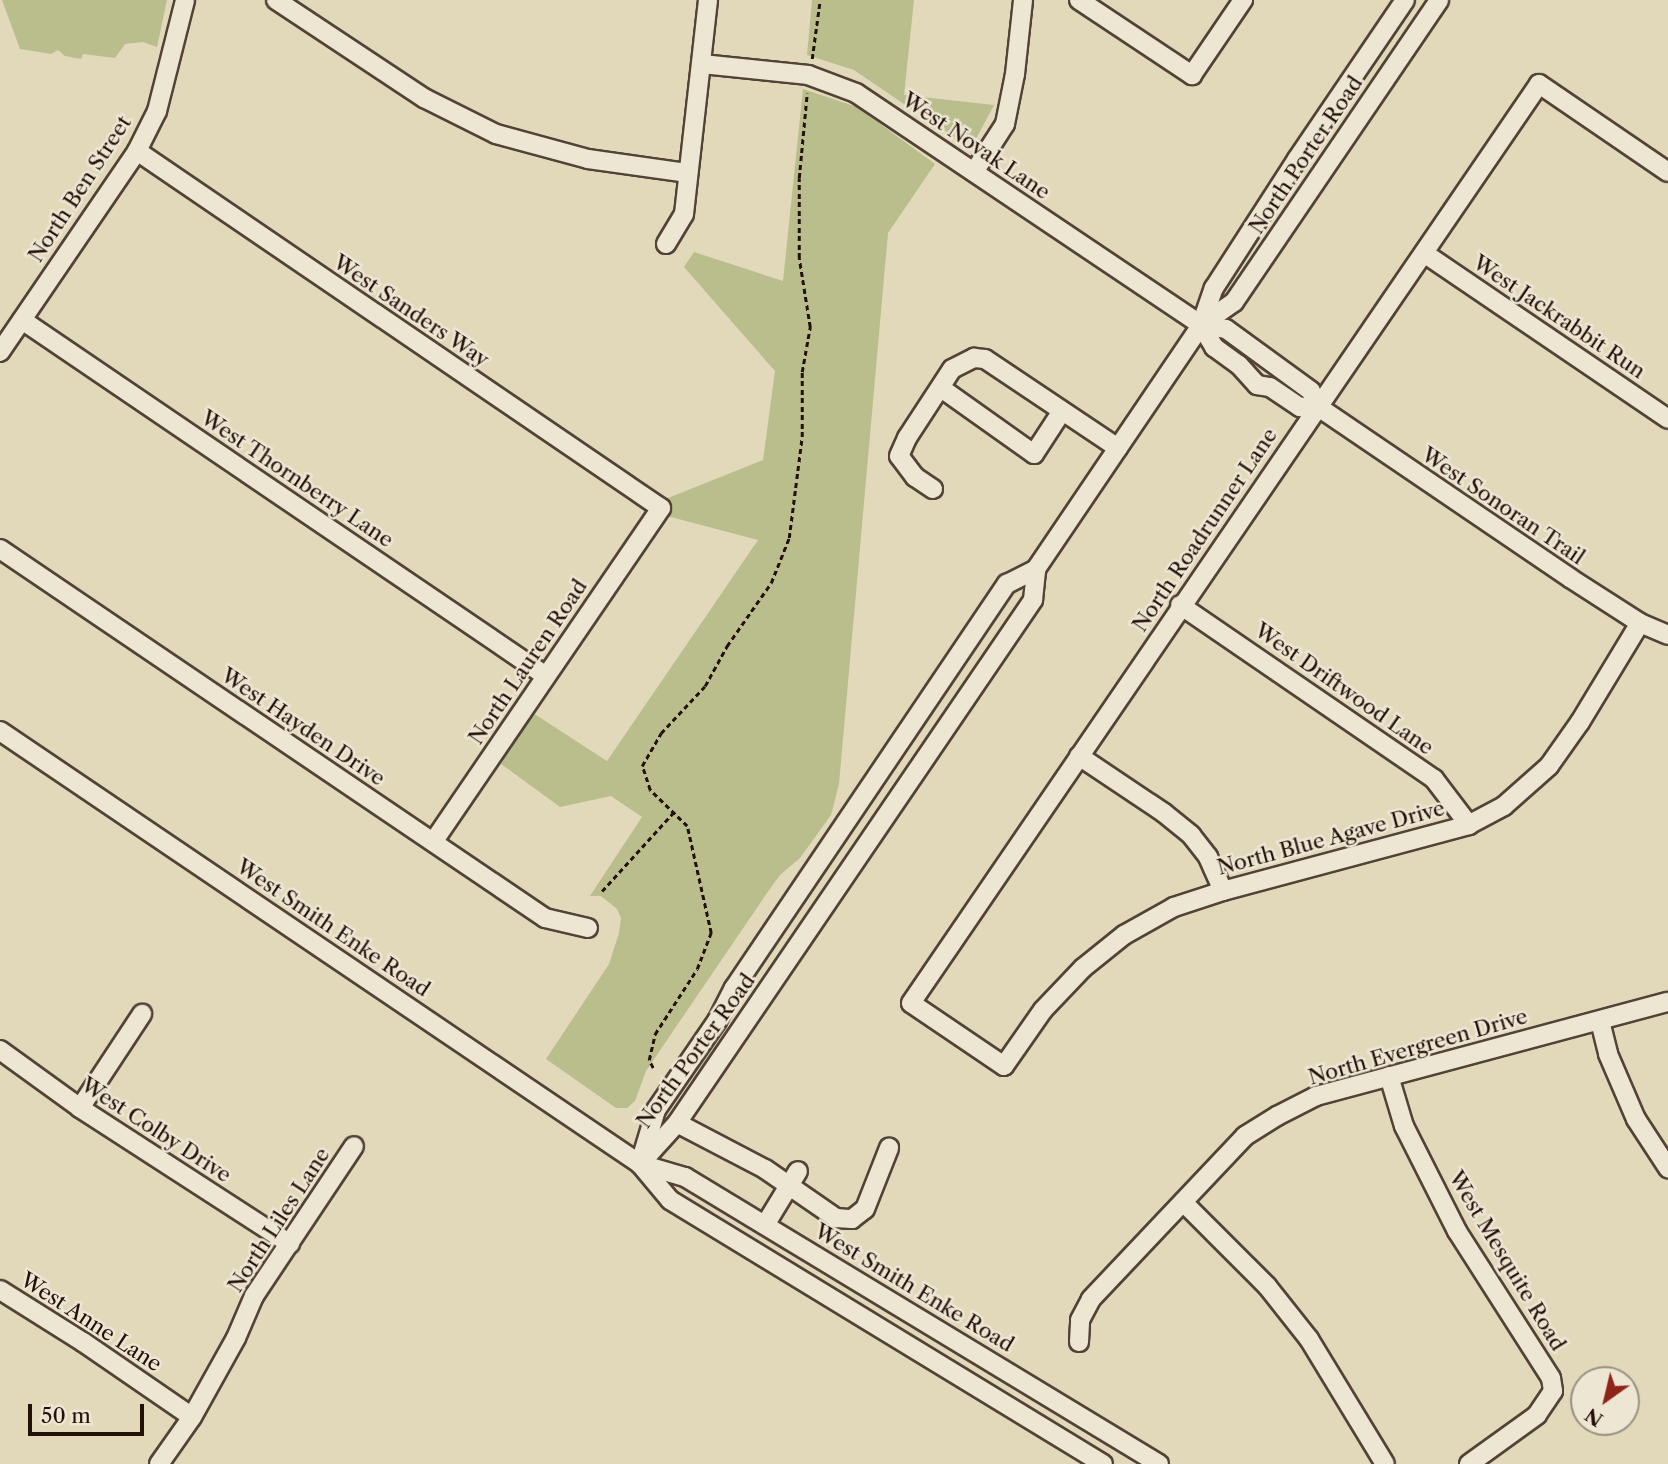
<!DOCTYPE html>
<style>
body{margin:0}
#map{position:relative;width:1668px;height:1464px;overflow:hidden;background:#e2d9bb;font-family:"Libre Caslon Text",serif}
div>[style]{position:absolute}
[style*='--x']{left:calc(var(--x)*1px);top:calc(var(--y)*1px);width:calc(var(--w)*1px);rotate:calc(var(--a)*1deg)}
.green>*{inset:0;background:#b9be8c}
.path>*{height:2.5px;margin-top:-1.25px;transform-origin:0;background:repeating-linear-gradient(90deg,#231009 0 5px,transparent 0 8.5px)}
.roads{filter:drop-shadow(2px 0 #534236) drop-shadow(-2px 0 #534236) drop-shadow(0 2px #534236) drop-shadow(0 -2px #534236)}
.minor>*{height:18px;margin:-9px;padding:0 9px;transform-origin:9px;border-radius:9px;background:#ece6d3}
span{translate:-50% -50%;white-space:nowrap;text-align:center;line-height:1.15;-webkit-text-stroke:5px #ece6d3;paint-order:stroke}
.street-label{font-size:21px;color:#231009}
.north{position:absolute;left:1570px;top:1366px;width:70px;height:70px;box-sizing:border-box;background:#ece6d3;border:2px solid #9c9082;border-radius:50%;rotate:214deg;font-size:19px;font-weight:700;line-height:28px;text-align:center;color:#231009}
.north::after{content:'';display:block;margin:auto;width:24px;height:32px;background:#8f2418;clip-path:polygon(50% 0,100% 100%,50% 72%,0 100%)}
.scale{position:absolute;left:28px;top:1404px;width:116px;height:32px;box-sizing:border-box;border:4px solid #231009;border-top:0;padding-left:9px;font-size:21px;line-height:24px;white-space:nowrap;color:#231009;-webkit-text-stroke:5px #ece6d3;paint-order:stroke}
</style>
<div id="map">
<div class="green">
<i style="clip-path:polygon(2px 0,167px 0,157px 47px,143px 42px,125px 44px,115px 58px,83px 54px,81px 59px,65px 56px,58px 50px,51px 54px,20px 49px)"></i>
<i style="clip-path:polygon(812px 0,914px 0,904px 95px,994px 105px,976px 139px,961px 143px,854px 70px,807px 55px)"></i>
<i style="clip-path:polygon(803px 89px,857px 107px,935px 164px,888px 233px,839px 784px,831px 815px,800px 858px,780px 875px,767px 893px,646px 1071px,635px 1101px,627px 1108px,616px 1108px,546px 1059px,609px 964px,619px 933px,621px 918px,617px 909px,601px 896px,590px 896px,642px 817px,611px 796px,560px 807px,501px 764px,533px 713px,607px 761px,758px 540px,667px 516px,668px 498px,763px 460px,775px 371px,684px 267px,694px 252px,783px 281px)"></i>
</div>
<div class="path">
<i style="--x:812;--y:59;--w:60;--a:-82.3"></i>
<i style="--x:602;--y:891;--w:107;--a:-47.7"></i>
<i style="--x:653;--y:1068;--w:9;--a:-117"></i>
<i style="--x:649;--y:1060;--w:27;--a:-77"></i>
<i style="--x:655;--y:1034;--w:77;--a:-57.1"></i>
<i style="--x:697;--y:969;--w:39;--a:-69"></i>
<i style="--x:711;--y:933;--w:110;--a:-102.6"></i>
<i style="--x:687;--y:826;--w:52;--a:-135.8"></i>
<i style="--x:650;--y:790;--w:25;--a:-108"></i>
<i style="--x:642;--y:766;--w:38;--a:-60"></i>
<i style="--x:661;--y:733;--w:64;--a:-46.9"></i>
<i style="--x:705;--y:686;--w:46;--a:-61.2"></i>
<i style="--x:727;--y:646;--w:77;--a:-55.1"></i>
<i style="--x:771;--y:583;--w:48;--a:-68.2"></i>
<i style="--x:789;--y:538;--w:102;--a:-82.7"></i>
<i style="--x:802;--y:437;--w:65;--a:-90"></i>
<i style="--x:802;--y:372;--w:46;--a:-79.9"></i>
<i style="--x:810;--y:327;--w:70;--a:-99.1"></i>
<i style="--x:799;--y:258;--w:80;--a:-90"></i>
<i style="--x:799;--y:178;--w:85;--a:-84.6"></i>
</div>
<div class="roads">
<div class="minor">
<i style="--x:276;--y:0;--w:178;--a:33.5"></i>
<i style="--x:424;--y:98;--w:80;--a:26.6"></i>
<i style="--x:496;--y:134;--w:95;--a:15.2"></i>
<i style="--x:588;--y:159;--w:101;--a:8"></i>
<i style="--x:1079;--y:0;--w:136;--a:33.6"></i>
<i style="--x:1192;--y:75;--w:91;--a:-55.8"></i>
<i style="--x:702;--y:64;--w:107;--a:5.9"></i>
<i style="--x:808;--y:75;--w:51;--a:20.6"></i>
<i style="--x:856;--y:93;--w:416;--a:33.9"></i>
<i style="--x:1201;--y:325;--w:25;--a:9"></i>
<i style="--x:1226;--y:329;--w:105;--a:36.1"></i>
<i style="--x:1311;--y:391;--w:16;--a:68"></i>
<i style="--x:1317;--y:406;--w:306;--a:34.2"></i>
<i style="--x:1570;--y:578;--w:83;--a:32.7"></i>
<i style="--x:1640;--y:623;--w:30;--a:23"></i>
<i style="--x:137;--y:151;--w:634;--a:34.27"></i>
<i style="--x:661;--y:508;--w:404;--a:124.3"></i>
<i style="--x:974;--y:172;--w:57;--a:-57.1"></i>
<i style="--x:1005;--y:124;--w:51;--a:-78.7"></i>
<i style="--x:1015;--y:74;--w:74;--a:-83.8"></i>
<i style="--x:666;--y:244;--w:35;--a:-59"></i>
<i style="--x:684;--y:214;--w:215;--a:-83.6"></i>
<i style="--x:1424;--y:253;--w:295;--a:34.2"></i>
<i style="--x:22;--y:320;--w:633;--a:34.19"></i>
<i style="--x:1201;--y:325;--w:40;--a:-34.9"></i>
<i style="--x:1234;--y:302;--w:365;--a:-55.8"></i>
<i style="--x:1201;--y:325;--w:26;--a:59"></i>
<i style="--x:1214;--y:347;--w:31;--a:36"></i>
<i style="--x:1239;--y:365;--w:27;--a:48"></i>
<i style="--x:1257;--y:385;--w:13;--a:9"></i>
<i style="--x:1270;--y:387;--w:36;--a:34"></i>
<i style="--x:1300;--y:407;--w:17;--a:-3"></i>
<i style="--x:0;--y:352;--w:243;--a:-55.7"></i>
<i style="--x:137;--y:151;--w:45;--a:-63.4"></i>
<i style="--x:157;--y:111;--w:114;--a:-75.8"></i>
<i style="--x:941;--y:388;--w:114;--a:35.4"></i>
<i style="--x:1034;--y:454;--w:51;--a:-56.9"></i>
<i style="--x:933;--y:489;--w:22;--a:-146"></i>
<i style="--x:915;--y:477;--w:26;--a:-127"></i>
<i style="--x:899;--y:456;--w:20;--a:-66"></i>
<i style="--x:907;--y:438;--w:82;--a:-56.9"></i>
<i style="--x:952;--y:369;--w:25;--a:-27"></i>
<i style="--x:974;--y:358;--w:11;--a:5"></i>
<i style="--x:985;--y:359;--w:160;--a:33.8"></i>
<i style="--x:0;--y:549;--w:658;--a:34.1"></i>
<i style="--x:545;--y:918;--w:44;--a:13.1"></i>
<i style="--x:1180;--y:605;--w:308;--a:34.4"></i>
<i style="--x:1434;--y:779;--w:58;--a:52.7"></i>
<i style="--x:1640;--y:623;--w:116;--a:121.2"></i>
<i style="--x:1580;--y:722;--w:54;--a:125.2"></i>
<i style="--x:1549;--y:766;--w:60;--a:138.4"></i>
<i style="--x:1504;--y:806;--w:40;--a:152"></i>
<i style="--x:1469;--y:825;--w:255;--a:165"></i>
<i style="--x:1223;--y:891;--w:52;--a:161.9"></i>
<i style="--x:1174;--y:907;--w:57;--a:150.8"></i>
<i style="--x:1124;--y:935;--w:53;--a:141.2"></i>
<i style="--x:1083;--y:968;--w:58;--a:133.6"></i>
<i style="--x:1043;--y:1010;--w:68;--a:124.9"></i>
<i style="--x:1004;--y:1066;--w:112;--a:-145.9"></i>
<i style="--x:911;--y:1003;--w:1113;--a:-55.65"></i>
<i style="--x:1539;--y:84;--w:156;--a:34.3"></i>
<i style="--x:0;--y:731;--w:773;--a:34.08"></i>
<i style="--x:640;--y:1164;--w:47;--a:50.2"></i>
<i style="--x:670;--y:1200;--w:507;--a:31.37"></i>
<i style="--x:1079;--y:756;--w:102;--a:33.8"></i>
<i style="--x:1164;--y:813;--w:35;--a:39"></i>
<i style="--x:1191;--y:835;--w:28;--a:52"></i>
<i style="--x:1208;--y:857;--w:37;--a:66"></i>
<i style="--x:1600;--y:1021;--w:34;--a:76"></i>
<i style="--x:1608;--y:1054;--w:71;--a:66.7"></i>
<i style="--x:1636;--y:1119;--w:59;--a:56.9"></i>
<i style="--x:0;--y:1050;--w:99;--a:35.9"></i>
<i style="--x:80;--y:1108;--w:250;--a:32.9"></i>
<i style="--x:1389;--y:1076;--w:52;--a:73.3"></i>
<i style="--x:1404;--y:1126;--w:118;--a:63.2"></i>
<i style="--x:1457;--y:1231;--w:174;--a:57.4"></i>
<i style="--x:1551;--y:1378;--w:13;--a:81"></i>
<i style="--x:1553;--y:1391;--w:29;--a:124"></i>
<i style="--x:1537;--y:1415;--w:84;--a:144.2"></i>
<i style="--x:80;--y:1108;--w:113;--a:-56.6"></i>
<i style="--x:677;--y:1123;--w:99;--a:27.6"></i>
<i style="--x:765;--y:1169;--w:86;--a:34.6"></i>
<i style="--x:836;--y:1218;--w:16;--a:4"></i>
<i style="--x:852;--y:1219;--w:16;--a:-38"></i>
<i style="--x:865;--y:1209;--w:66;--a:-68.5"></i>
<i style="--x:641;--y:1160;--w:52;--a:-73.3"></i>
<i style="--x:656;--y:1110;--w:108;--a:-55.6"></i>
<i style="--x:717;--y:1021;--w:37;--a:-63"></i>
<i style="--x:734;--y:988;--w:488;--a:-56"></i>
<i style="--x:1007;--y:584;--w:33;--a:-27"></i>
<i style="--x:640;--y:1164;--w:55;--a:-47.9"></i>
<i style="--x:677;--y:1123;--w:633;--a:-55.76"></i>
<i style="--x:1033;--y:600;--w:31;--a:-84"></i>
<i style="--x:1036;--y:569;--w:295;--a:-55.9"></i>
<i style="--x:1201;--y:325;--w:39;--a:-71"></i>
<i style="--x:1214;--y:288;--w:153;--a:-57.2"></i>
<i style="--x:1297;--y:159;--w:192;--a:-55.8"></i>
<i style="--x:640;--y:1164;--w:47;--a:16.1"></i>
<i style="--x:685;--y:1177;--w:554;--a:31.19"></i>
<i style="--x:1183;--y:1202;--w:119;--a:45"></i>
<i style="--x:1267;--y:1286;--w:68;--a:51.6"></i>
<i style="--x:1309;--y:1339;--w:146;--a:58.7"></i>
<i style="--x:765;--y:1225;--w:63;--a:-58.6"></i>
<i style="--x:0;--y:1290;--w:98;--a:32.1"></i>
<i style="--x:83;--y:1342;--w:132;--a:34.5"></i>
<i style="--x:1079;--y:1342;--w:22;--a:-87"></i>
<i style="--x:1080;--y:1320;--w:24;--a:-62"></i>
<i style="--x:1091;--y:1299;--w:224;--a:-46.6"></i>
<i style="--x:1245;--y:1136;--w:38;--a:-32"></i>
<i style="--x:1277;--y:1116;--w:44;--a:-27.1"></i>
<i style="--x:1316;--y:1096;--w:364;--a:-15"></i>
<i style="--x:159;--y:1464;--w:57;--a:-54.9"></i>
<i style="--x:192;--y:1417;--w:90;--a:-60.9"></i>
<i style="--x:236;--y:1338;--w:46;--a:-66.8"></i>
<i style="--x:254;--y:1296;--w:180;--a:-56.3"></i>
</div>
</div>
<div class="street-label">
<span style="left:976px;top:146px;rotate:34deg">West Novak Lane</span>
<span style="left:1306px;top:155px;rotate:-56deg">North Porter Road</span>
<span style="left:80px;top:189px;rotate:-57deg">North Ben Street</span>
<span style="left:411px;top:311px;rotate:34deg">West Sanders Way</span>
<span style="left:1559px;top:317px;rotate:34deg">West Jackrabbit Run</span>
<span style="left:297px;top:479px;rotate:34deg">West Thornberry Lane</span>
<span style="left:1503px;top:506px;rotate:34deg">West Sonoran Trail</span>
<span style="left:1205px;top:530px;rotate:-56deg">North Roadrunner Lane</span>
<span style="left:528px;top:662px;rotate:-56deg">North Lauren Road</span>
<span style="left:1344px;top:689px;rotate:35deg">West Driftwood Lane</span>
<span style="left:303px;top:727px;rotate:34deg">West Hayden Drive</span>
<span style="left:1331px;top:838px;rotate:-15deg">North Blue Agave Drive</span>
<span style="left:333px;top:928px;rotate:34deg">West Smith Enke Road</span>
<span style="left:1418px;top:1047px;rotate:-16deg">North Evergreen Drive</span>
<span style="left:696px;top:1051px;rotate:-54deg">North Porter Road</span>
<span style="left:156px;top:1130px;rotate:33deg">West Colby Drive</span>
<span style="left:279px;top:1220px;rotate:-57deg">North Liles Lane</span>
<span style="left:1507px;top:1261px;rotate:59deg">West Mesquite Road</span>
<span style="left:914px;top:1288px;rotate:31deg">West Smith Enke Road</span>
<span style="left:91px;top:1322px;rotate:33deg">West Anne Lane</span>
</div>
<div class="north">N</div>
<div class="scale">50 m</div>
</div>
